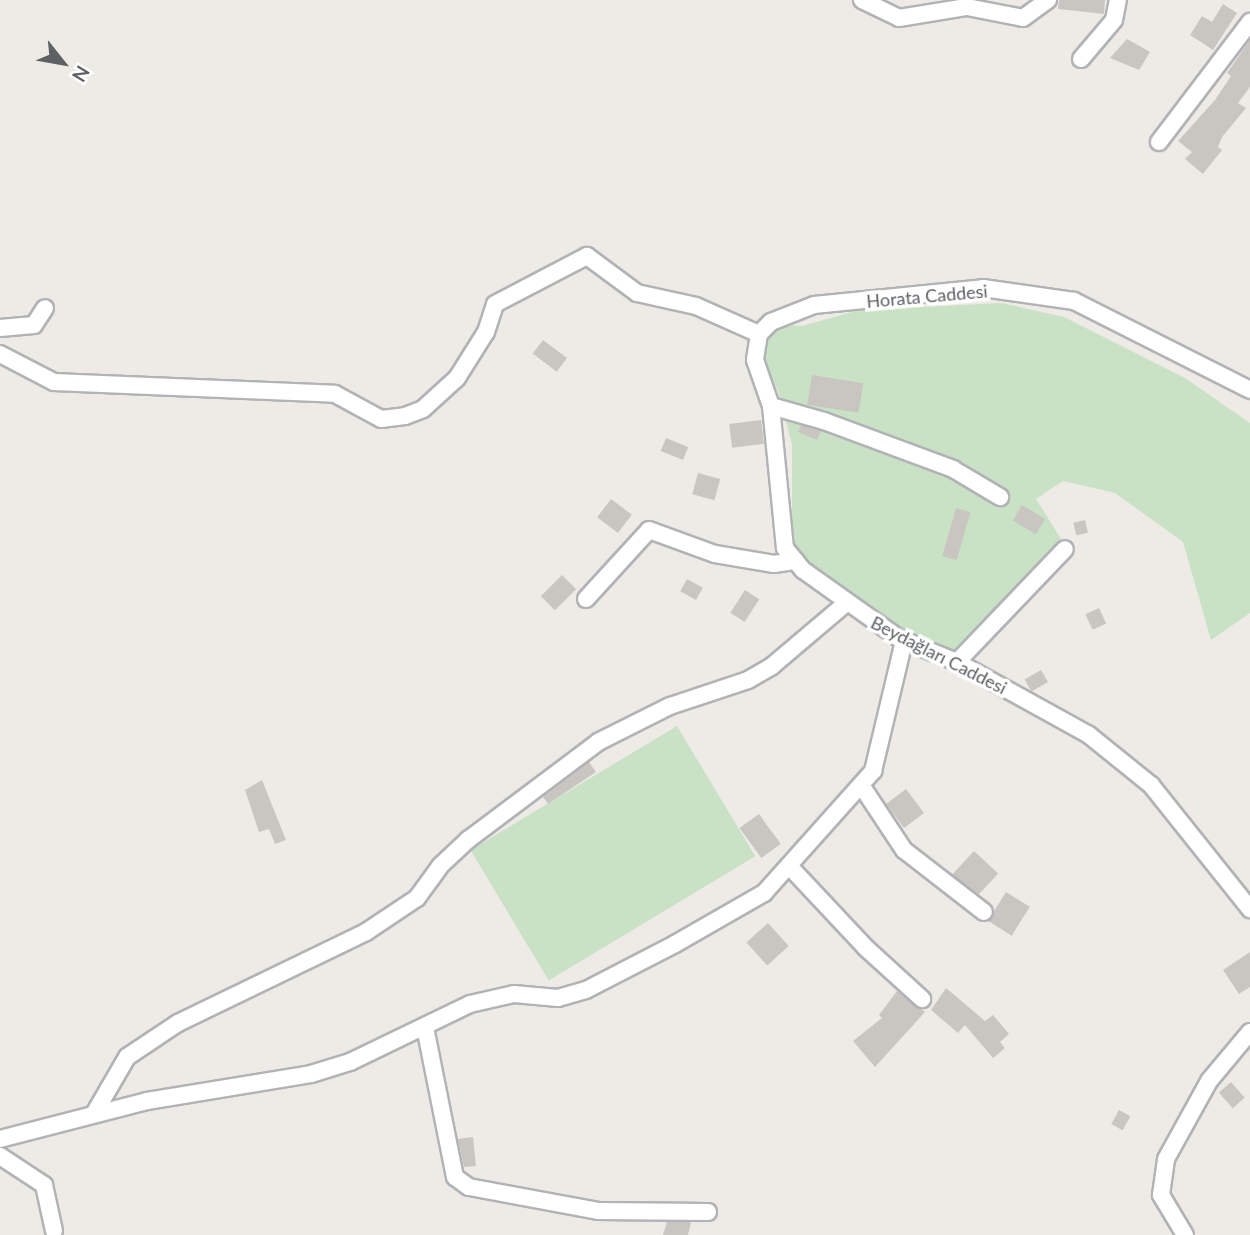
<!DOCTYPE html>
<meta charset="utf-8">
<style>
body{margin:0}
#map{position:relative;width:1250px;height:1235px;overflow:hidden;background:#eeebe6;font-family:Lato,sans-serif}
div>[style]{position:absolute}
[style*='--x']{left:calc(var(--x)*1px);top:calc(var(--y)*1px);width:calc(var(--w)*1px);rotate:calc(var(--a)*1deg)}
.green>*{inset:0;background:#c9e2c5;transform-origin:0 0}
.building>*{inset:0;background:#c9c6c2;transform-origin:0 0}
.roads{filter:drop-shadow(2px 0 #b1b3b6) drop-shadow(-2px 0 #b1b3b6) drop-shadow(0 2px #b1b3b6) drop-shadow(0 -2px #b1b3b6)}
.minor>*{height:16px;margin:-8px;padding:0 8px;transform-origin:8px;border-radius:8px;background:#fff}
span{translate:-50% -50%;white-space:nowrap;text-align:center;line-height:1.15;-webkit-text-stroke:7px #fff;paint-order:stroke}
.street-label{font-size:18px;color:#5d6164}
.north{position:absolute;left:28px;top:28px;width:70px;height:70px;-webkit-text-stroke:5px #fff;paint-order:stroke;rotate:121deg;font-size:19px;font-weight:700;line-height:28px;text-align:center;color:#5d6164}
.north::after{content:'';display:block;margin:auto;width:24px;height:32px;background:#5d6164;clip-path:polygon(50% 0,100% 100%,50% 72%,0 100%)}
</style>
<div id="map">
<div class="green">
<i style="clip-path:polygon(1002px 303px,1064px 317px,1185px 378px,1250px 423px,1250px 613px,1211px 640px,1183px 542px,1115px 493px,1063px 481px,1036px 499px,1063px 542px,956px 651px,914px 636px,811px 567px,801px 556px,792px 541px,792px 445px,778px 391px,763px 359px,770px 332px,783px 325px,802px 326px,859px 310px)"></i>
<i style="left:677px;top:726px;width:152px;height:241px;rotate:59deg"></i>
</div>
<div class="building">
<i style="clip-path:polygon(1059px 0,1105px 0,1104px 14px,1058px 9px)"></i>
<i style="clip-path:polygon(1223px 4px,1237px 13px,1213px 50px,1190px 35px,1202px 16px,1212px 22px)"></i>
<i style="clip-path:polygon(1127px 39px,1150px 52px,1139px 70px,1110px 58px)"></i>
<i style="clip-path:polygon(1250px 40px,1250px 87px,1238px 103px,1246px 108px,1222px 137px,1218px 147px,1222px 150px,1203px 174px,1185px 159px,1192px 152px,1178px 141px,1215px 100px,1231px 76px,1227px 73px)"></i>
<i style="left:543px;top:340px;width:30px;height:17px;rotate:37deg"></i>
<i style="left:812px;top:375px;width:52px;height:30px;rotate:9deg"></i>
<i style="left:761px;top:420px;width:24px;height:32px;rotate:83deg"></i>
<i style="clip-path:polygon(801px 425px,821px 431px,817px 440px,798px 432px)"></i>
<i style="left:666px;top:438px;width:24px;height:14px;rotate:22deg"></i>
<i style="left:698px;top:473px;width:23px;height:22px;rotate:15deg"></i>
<i style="left:611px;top:499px;width:26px;height:23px;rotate:37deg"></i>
<i style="left:1022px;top:505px;width:27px;height:18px;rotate:31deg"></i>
<i style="left:956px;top:508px;width:15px;height:50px;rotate:16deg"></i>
<i style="left:1085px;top:520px;width:13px;height:12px;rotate:77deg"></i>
<i style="left:562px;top:575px;width:20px;height:30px;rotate:45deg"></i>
<i style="left:687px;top:579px;width:18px;height:14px;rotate:29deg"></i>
<i style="left:745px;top:590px;width:17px;height:27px;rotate:33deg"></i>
<i style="left:1099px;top:608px;width:17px;height:15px;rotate:65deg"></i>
<i style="left:1041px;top:670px;width:14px;height:19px;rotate:60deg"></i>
<i style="clip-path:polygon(589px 762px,596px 772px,548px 804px,543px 797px)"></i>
<i style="clip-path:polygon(262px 780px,286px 840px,275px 844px,269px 829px,259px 832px,245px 790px)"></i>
<i style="left:906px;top:789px;width:30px;height:25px;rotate:53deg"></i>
<i style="left:759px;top:814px;width:37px;height:24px;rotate:54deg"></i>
<i style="left:974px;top:851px;width:33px;height:32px;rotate:43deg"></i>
<i style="left:1006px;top:892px;width:28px;height:34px;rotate:32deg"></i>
<i style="left:768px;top:923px;width:31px;height:29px;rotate:48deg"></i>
<i style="clip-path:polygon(1250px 952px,1250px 987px,1239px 994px,1223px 970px)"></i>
<i style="clip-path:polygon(946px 988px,985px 1021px,993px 1015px,1009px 1034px,1000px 1042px,1005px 1048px,993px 1058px,965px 1025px,958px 1033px,931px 1010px)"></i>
<i style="clip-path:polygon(897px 991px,925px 1012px,875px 1067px,853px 1041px,882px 1018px,879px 1015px)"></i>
<i style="left:1231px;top:1082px;width:21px;height:16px;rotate:49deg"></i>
<i style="left:1119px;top:1110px;width:13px;height:16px;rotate:29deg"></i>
<i style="clip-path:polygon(473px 1137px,476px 1166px,464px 1167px,458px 1139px)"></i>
<i style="clip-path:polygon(667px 1222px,691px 1222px,688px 1235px,663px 1235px)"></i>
</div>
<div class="roads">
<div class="minor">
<i style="--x:862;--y:0;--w:41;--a:25.9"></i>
<i style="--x:899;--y:18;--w:69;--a:-9.2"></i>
<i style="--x:967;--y:7;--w:57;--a:11.1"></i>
<i style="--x:1023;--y:18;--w:31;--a:-36"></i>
<i style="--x:1081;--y:59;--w:51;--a:-49.8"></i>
<i style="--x:1114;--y:20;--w:20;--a:-79"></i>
<i style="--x:1159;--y:142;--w:151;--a:-52.8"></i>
<i style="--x:0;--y:328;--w:34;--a:-5"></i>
<i style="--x:34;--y:325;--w:20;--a:-57"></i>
<i style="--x:759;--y:334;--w:26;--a:99"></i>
<i style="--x:755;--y:360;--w:49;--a:70.8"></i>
<i style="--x:771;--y:406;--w:143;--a:84.4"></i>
<i style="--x:785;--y:548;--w:28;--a:51"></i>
<i style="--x:803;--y:570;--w:119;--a:35.4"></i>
<i style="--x:900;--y:639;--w:61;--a:22"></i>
<i style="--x:957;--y:662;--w:151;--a:28.9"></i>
<i style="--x:1089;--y:735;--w:80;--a:38.9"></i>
<i style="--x:1151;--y:785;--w:159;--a:51.4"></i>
<i style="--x:759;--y:334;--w:17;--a:-45"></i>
<i style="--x:771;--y:322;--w:46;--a:-21.6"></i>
<i style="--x:814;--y:305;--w:170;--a:-5.7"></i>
<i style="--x:983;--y:288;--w:92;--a:8.1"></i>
<i style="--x:1074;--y:301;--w:197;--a:26.8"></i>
<i style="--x:0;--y:354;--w:61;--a:27.4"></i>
<i style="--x:54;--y:382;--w:281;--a:2.4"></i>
<i style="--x:335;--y:394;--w:52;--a:28.5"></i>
<i style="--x:381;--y:419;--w:24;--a:-7"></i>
<i style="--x:405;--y:416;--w:19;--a:-21"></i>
<i style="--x:423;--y:409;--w:46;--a:-42.4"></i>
<i style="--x:457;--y:378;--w:54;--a:-57.8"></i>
<i style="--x:486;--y:332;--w:29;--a:-72"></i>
<i style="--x:495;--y:304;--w:104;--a:-27.6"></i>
<i style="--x:587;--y:256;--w:62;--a:36.5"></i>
<i style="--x:637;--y:293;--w:60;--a:12.4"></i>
<i style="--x:696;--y:306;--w:69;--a:24"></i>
<i style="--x:771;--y:406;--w:55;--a:15.8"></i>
<i style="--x:824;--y:421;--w:138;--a:20.4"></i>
<i style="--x:953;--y:469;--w:55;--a:30.8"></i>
<i style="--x:586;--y:599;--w:93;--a:-47.6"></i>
<i style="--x:649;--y:530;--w:70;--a:20"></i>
<i style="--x:715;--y:554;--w:60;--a:9.6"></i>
<i style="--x:774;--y:564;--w:22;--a:-8"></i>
<i style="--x:957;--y:662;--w:156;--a:-46.3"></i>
<i style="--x:861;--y:785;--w:78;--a:56.5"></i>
<i style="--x:904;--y:850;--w:101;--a:37.8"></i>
<i style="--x:791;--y:868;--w:110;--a:46.8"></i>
<i style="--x:866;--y:948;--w:76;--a:42.3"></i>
<i style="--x:425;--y:1027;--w:153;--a:78.7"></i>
<i style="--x:455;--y:1177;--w:17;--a:36"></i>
<i style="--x:469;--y:1187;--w:131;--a:10.5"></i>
<i style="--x:598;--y:1211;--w:110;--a:0.5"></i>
<i style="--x:94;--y:1114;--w:66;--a:-59.9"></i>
<i style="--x:127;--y:1057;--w:61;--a:-33.7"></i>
<i style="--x:178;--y:1023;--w:209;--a:-25.8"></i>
<i style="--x:366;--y:932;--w:61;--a:-33.7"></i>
<i style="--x:417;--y:898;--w:39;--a:-54"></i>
<i style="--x:440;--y:866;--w:40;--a:-43"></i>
<i style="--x:469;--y:839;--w:161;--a:-36.9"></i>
<i style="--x:598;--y:742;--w:80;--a:-26.6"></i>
<i style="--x:670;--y:706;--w:82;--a:-18.4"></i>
<i style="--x:748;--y:680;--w:28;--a:-30"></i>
<i style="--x:772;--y:666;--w:96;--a:-40.3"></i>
<i style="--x:0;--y:1139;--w:152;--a:-14.5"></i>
<i style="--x:147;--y:1101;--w:166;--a:-9.3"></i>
<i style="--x:311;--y:1074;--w:41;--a:-17.1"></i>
<i style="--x:350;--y:1062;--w:133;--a:-25.8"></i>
<i style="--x:470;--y:1004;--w:45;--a:-12.8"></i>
<i style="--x:514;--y:994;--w:44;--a:5.2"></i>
<i style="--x:558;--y:998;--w:29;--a:-16"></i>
<i style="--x:586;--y:990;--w:100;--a:-27.3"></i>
<i style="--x:675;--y:944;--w:103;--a:-29.8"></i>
<i style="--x:764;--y:893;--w:164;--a:-48.2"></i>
<i style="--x:873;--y:771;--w:134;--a:-76.6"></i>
<i style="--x:0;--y:1156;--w:53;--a:33.4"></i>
<i style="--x:44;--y:1185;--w:47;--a:77.7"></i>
<i style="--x:1185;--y:1235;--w:47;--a:-121"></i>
<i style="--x:1161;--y:1195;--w:36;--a:-82"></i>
<i style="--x:1166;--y:1159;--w:89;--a:-61.1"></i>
<i style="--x:1209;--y:1081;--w:64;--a:-50.1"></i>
</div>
</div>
<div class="street-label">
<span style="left:927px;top:296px;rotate:-5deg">Horata Caddesi</span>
<span style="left:939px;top:655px;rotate:27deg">Beydağları Caddesi</span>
</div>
<div class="north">N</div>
</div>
